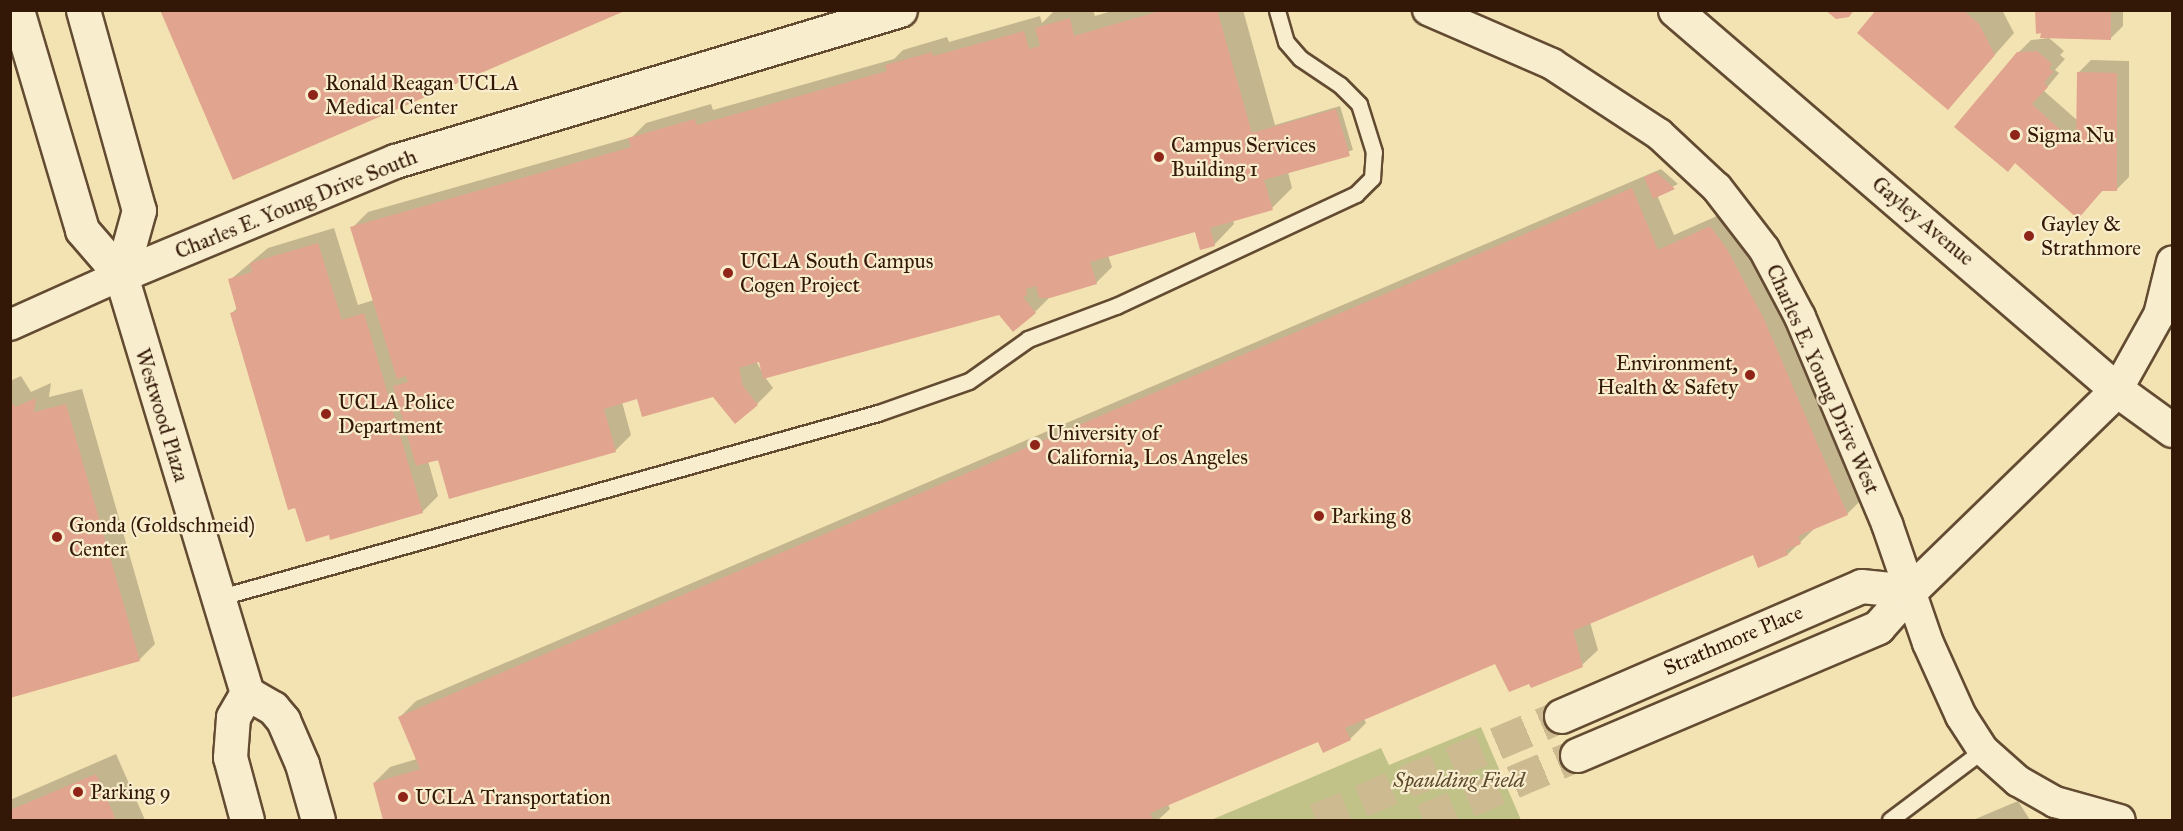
<!DOCTYPE html>
<style>
body{margin:0}
#map{position:relative;width:2183px;height:831px;overflow:hidden;background:#f4e3b2;font-family:"IM FELL Great Primer",serif}
div>[style]{position:absolute}
[style*='--x']{left:calc(var(--x)*1px);top:calc(var(--y)*1px);width:calc(var(--w)*1px);rotate:calc(var(--a)*1deg)}
.green>*{inset:0;background:#c1c288}
.shadow>*{inset:0;background:#0003}
.building>*{inset:0;background:#e0a48f}
.tertiary-tunnel>*{height:33px;margin-top:-16.5px;transform-origin:0;background:repeating-linear-gradient(90deg,#cdba90 0 33px,transparent 0 49px)}
.roads{filter:drop-shadow(2px 0 #634b32) drop-shadow(-2px 0 #634b32) drop-shadow(0 2px #634b32) drop-shadow(0 -2px #634b32)}
.service>*{height:15px;margin:-7.5px;padding:0 7.5px;transform-origin:7.5px;border-radius:7.5px;background:#f8edcd}
.minor>*{height:30px;margin:-15px;padding:0 15px;transform-origin:15px;border-radius:15px;background:#f8edcd}
.tertiary>*{height:33px;margin:-16.5px;padding:0 16.5px;transform-origin:16.5px;border-radius:16.5px;background:#f8edcd}
.secondary>*{height:33px;margin:-16.5px;padding:0 16.5px;transform-origin:16.5px;border-radius:16.5px;background:#f8edcd}
.dots>*{width:16px;height:16px;translate:-50% -50%;box-sizing:border-box;border:3px solid #f8edcd;border-radius:50%}
span{translate:-50% -50%;white-space:nowrap;text-align:center;line-height:1.15;-webkit-text-stroke:4.5px #f8edcd;paint-order:stroke}
.poi-label{font-size:21px;color:#331807}
.left{translate:0 -50%;text-align:left}
.right{translate:-100% -50%;text-align:right}
.street-label{font-size:21px;color:#331807}
.park-label{font-size:21px;color:#5e4b2e;font-style:italic}
.frame{position:absolute;inset:0;border:12px solid #331807;pointer-events:none}
</style>
<div id="map">
<div class="green">
<i style="clip-path:polygon(1481px 727px,1521px 820px,1211px 820px,1381px 748px,1389px 765px)"></i>
</div>
<div class="shadow">
<i style="clip-path:polygon(evenodd,1055px 10px,1093px 10px,1095px 16px,1115px 10px,1243px 10px,1275px 125px,1340px 106px,1353px 150px,1288px 172px,1292px 188px,1272px 208px,1233px 220px,1234px 224px,1214px 245px,1196px 230px,1108px 255px,1112px 267px,1096px 283px,1051px 296px,1035px 312px,999px 313px,765px 377px,773px 388px,757px 404px,713px 395px,638px 397px,622px 402px,631px 435px,615px 451px,428px 461px,438px 496px,422px 512px,231px 314px,238px 307px,230px 280px,268px 248px,334px 228px,358px 305px,374px 300px,352px 228px,368px 212px,632px 137px,646px 123px,711px 104px,713px 110px,894px 59px,903px 50px,947px 37px,949px 42px,1040px 16px,1042px 23px,1055px 10px,760px 360px,765px 377px,756px 361px,760px 360px)"></i>
<i style="clip-path:polygon(1878px 10px,2002px 10px,2014px 33px,1948px 108px)"></i>
<i style="clip-path:polygon(2037px 10px,2123px 10px,2123px 26px,2111px 38px)"></i>
<i style="clip-path:polygon(2049px 38px,2064px 51px,2060px 55px,2065px 59px,2055px 70px,2059px 73px,2044px 91px,2078px 121px,2078px 73px,2091px 60px,2129px 61px,2129px 177px,2116px 190px,2103px 190px,2090px 204px,2015px 162px,2018px 53px,2031px 40px)"></i>
<i style="clip-path:polygon(1661px 169px,1678px 184px,1657px 195px,1674px 235px,1726px 212px,1780px 303px,1863px 498px,1847px 514px,1816px 527px,1788px 554px,1759px 566px,1754px 554px,1590px 622px,1598px 650px,1582px 665px,1529px 682px,1496px 662px,1364px 719px,1366px 723px,1350px 739px,1319px 740px,1168px 804px,1170px 809px,1158px 820px,385px 820px,374px 783px,390px 767px,417px 759px,400px 717px,416px 701px)"></i>
<i style="clip-path:polygon(21px 376px,31px 392px,51px 383px,49px 397px,82px 389px,155px 644px,139px 660px,10px 697px,10px 381px)"></i>
<i style="clip-path:polygon(116px 754px,145px 820px,10px 820px,10px 800px)"></i>
<i style="clip-path:polygon(2018px 801px,2030px 820px,1973px 820px)"></i>
</div>
<div class="building">
<i style="clip-path:polygon(160px 10px,627px 10px,233px 180px)"></i>
<i style="clip-path:polygon(1163px 10px,1217px 10px,1252px 133px,1336px 109px,1350px 156px,1264px 180px,1273px 210px,1210px 228px,1215px 246px,1200px 250px,1195px 232px,1090px 262px,1097px 284px,1050px 298px,1039px 298px,1036px 286px,1026px 289px,1027px 295px,1023px 297px,1036px 313px,1013px 332px,999px 315px,763px 379px,759px 362px,739px 368px,743px 386px,758px 405px,735px 424px,713px 397px,642px 417px,637px 399px,604px 409px,616px 452px,449px 499px,438px 460px,416px 466px,393px 386px,408px 382px,406px 376px,397px 379px,350px 227px,631px 147px,628px 138px,695px 119px,697px 125px,887px 71px,885px 65px,932px 52px,933px 56px,1024px 31px,1029px 49px,1040px 46px,1035px 28px,1070px 18px,1074px 36px)"></i>
<i style="clip-path:polygon(1825px 10px,1854px 10px,1849px 17px,1836px 19px)"></i>
<i style="clip-path:polygon(1876px 10px,1963px 10px,1979px 24px,1995px 55px,1948px 110px,1857px 33px)"></i>
<i style="clip-path:polygon(2035px 10px,2111px 10px,2111px 40px,2040px 38px,2041px 33px,2036px 34px)"></i>
<i style="clip-path:polygon(2037px 51px,2052px 64px,2049px 68px,2053px 72px,2044px 83px,2048px 87px,2032px 104px,2076px 144px,2077px 72px,2117px 73px,2117px 191px,2102px 191px,2078px 219px,2015px 163px,2008px 172px,1954px 127px,2017px 52px)"></i>
<i style="clip-path:polygon(1656px 172px,1675px 189px,1653px 199px,1644px 177px)"></i>
<i style="clip-path:polygon(1632px 188px,1658px 250px,1710px 226px,1727px 249px,1764px 319px,1848px 515px,1798px 536px,1801px 544px,1786px 550px,1788px 555px,1758px 568px,1753px 555px,1573px 631px,1583px 667px,1531px 688px,1529px 684px,1509px 692px,1495px 664px,1345px 728px,1351px 740px,1323px 753px,1318px 742px,1150px 813px,1153px 820px,383px 820px,373px 783px,420px 769px,398px 717px)"></i>
<i style="clip-path:polygon(318px 243px,342px 320px,364px 313px,423px 513px,330px 540px,329px 535px,306px 542px,295px 508px,288px 510px,230px 313px,237px 311px,228px 279px,252px 272px,250px 263px)"></i>
<i style="clip-path:polygon(36px 398px,34px 412px,66px 404px,140px 661px,10px 698px,10px 399px,15px 407px)"></i>
<i style="clip-path:polygon(96px 774px,116px 820px,10px 820px,10px 810px)"></i>
</div>
<div class="tertiary-tunnel">
<i style="--x:1316;--y:820;--w:266;--a:-23"></i>
<i style="--x:1423;--y:820;--w:167;--a:-22.9"></i>
</div>
<div class="roads">
<div class="service">
<i style="--x:217;--y:598;--w:686;--a:-15.64"></i>
<i style="--x:878;--y:413;--w:96;--a:-19.4"></i>
<i style="--x:969;--y:381;--w:72;--a:-35.4"></i>
<i style="--x:1028;--y:339;--w:94;--a:-20.6"></i>
<i style="--x:1116;--y:306;--w:265;--a:-25"></i>
<i style="--x:1356;--y:194;--w:23;--a:-45"></i>
<i style="--x:1372;--y:178;--w:26;--a:-86"></i>
<i style="--x:1374;--y:152;--w:50;--a:-107.4"></i>
<i style="--x:1359;--y:104;--w:27;--a:-135"></i>
<i style="--x:1340;--y:85;--w:48;--a:-146"></i>
<i style="--x:1300;--y:58;--w:21;--a:-131"></i>
<i style="--x:1286;--y:42;--w:33;--a:-106"></i>
<i style="--x:1890;--y:820;--w:116;--a:-37"></i>
</div>
<div class="minor">
<i style="--x:1428;--y:10;--w:135;--a:23.5"></i>
<i style="--x:1552;--y:64;--w:128;--a:33.2"></i>
<i style="--x:1659;--y:134;--w:79;--a:43"></i>
<i style="--x:1717;--y:188;--w:77;--a:52.4"></i>
<i style="--x:1764;--y:249;--w:77;--a:62.1"></i>
<i style="--x:1800;--y:317;--w:225;--a:67.2"></i>
<i style="--x:1887;--y:524;--w:126;--a:71"></i>
<i style="--x:1928;--y:643;--w:80;--a:65.7"></i>
<i style="--x:1961;--y:716;--w:40;--a:57.1"></i>
<i style="--x:1983;--y:750;--w:47;--a:41.5"></i>
<i style="--x:2018;--y:781;--w:43;--a:29.6"></i>
<i style="--x:2055;--y:802;--w:67;--a:15.5"></i>
<i style="--x:10;--y:325;--w:122;--a:-24.2"></i>
<i style="--x:2117;--y:390;--w:86;--a:-60.8"></i>
<i style="--x:2159;--y:315;--w:55;--a:-76.2"></i>
</div>
<div class="tertiary">
<i style="--x:1675;--y:10;--w:583;--a:40.69"></i>
<i style="--x:2117;--y:390;--w:68;--a:36"></i>
<i style="--x:247;--y:693;--w:30;--a:30"></i>
<i style="--x:273;--y:708;--w:16;--a:50"></i>
<i style="--x:283;--y:720;--w:48;--a:66.6"></i>
<i style="--x:302;--y:764;--w:58;--a:74.1"></i>
<i style="--x:1561;--y:716;--w:327;--a:-23.4"></i>
<i style="--x:1861;--y:586;--w:49;--a:5.8"></i>
<i style="--x:1577;--y:755;--w:327;--a:-23"></i>
<i style="--x:1878;--y:627;--w:48;--a:-48.4"></i>
<i style="--x:1910;--y:591;--w:289;--a:-44.2"></i>
<i style="--x:247;--y:820;--w:65;--a:-105.1"></i>
<i style="--x:230;--y:757;--w:40;--a:-85.7"></i>
<i style="--x:233;--y:717;--w:28;--a:-60"></i>
<i style="--x:247;--y:693;--w:437;--a:-106.8"></i>
<i style="--x:121;--y:275;--w:297;--a:-22.6"></i>
<i style="--x:395;--y:161;--w:527;--a:-16.65"></i>
</div>
<div class="secondary">
<i style="--x:17;--y:10;--w:229;--a:73.5"></i>
<i style="--x:82;--y:230;--w:60;--a:49.1"></i>
<i style="--x:83;--y:10;--w:208;--a:74.4"></i>
<i style="--x:139;--y:210;--w:67;--a:105.5"></i>
</div>
</div>
<div class="dots">
<i style="left:313px;top:95px;background:#8f2418"></i>
<i style="left:2015px;top:135px;background:#8f2418"></i>
<i style="left:1159px;top:157px;background:#8f2418"></i>
<i style="left:2029px;top:236px;background:#8f2418"></i>
<i style="left:728px;top:273px;background:#8f2418"></i>
<i style="left:1750px;top:375px;background:#8f2418"></i>
<i style="left:326px;top:414px;background:#8f2418"></i>
<i style="left:1035px;top:445px;background:#8f2418"></i>
<i style="left:1319px;top:516px;background:#8f2418"></i>
<i style="left:57px;top:537px;background:#8f2418"></i>
<i style="left:78px;top:792px;background:#8f2418"></i>
<i style="left:403px;top:797px;background:#8f2418"></i>
</div>
<div class="poi-label">
<span class="left" style="left:325px;top:95px">Ronald Reagan UCLA<br>Medical Center</span>
<span class="left" style="left:2027px;top:135px">Sigma Nu</span>
<span class="left" style="left:1171px;top:157px">Campus Services<br>Building 1</span>
<span class="left" style="left:2041px;top:236px">Gayley &amp;<br>Strathmore</span>
<span class="left" style="left:740px;top:273px">UCLA South Campus<br>Cogen Project</span>
<span class="right" style="left:1738px;top:375px">Environment,<br>Health &amp; Safety</span>
<span class="left" style="left:338px;top:414px">UCLA Police<br>Department</span>
<span class="left" style="left:1047px;top:445px">University of<br>California, Los Angeles</span>
<span class="left" style="left:1331px;top:516px">Parking 8</span>
<span class="left" style="left:69px;top:537px">Gonda (Goldschmeid)<br>Center</span>
<span class="left" style="left:90px;top:792px">Parking 9</span>
<span class="left" style="left:415px;top:797px">UCLA Transportation</span>
</div>
<div class="street-label">
<span style="left:296px;top:204px;rotate:-22deg">Charles E. Young Drive South</span>
<span style="left:1923px;top:221px;rotate:40deg">Gayley Avenue</span>
<span style="left:1823px;top:379px;rotate:66deg">Charles E. Young Drive West</span>
<span style="left:162px;top:415px;rotate:73deg">Westwood Plaza</span>
<span style="left:1733px;top:640px;rotate:-23deg">Strathmore Place</span>
</div>
<div class="park-label">
<span style="left:1459px;top:780px">Spaulding Field</span>
</div>
<div class="frame"></div>
</div>
